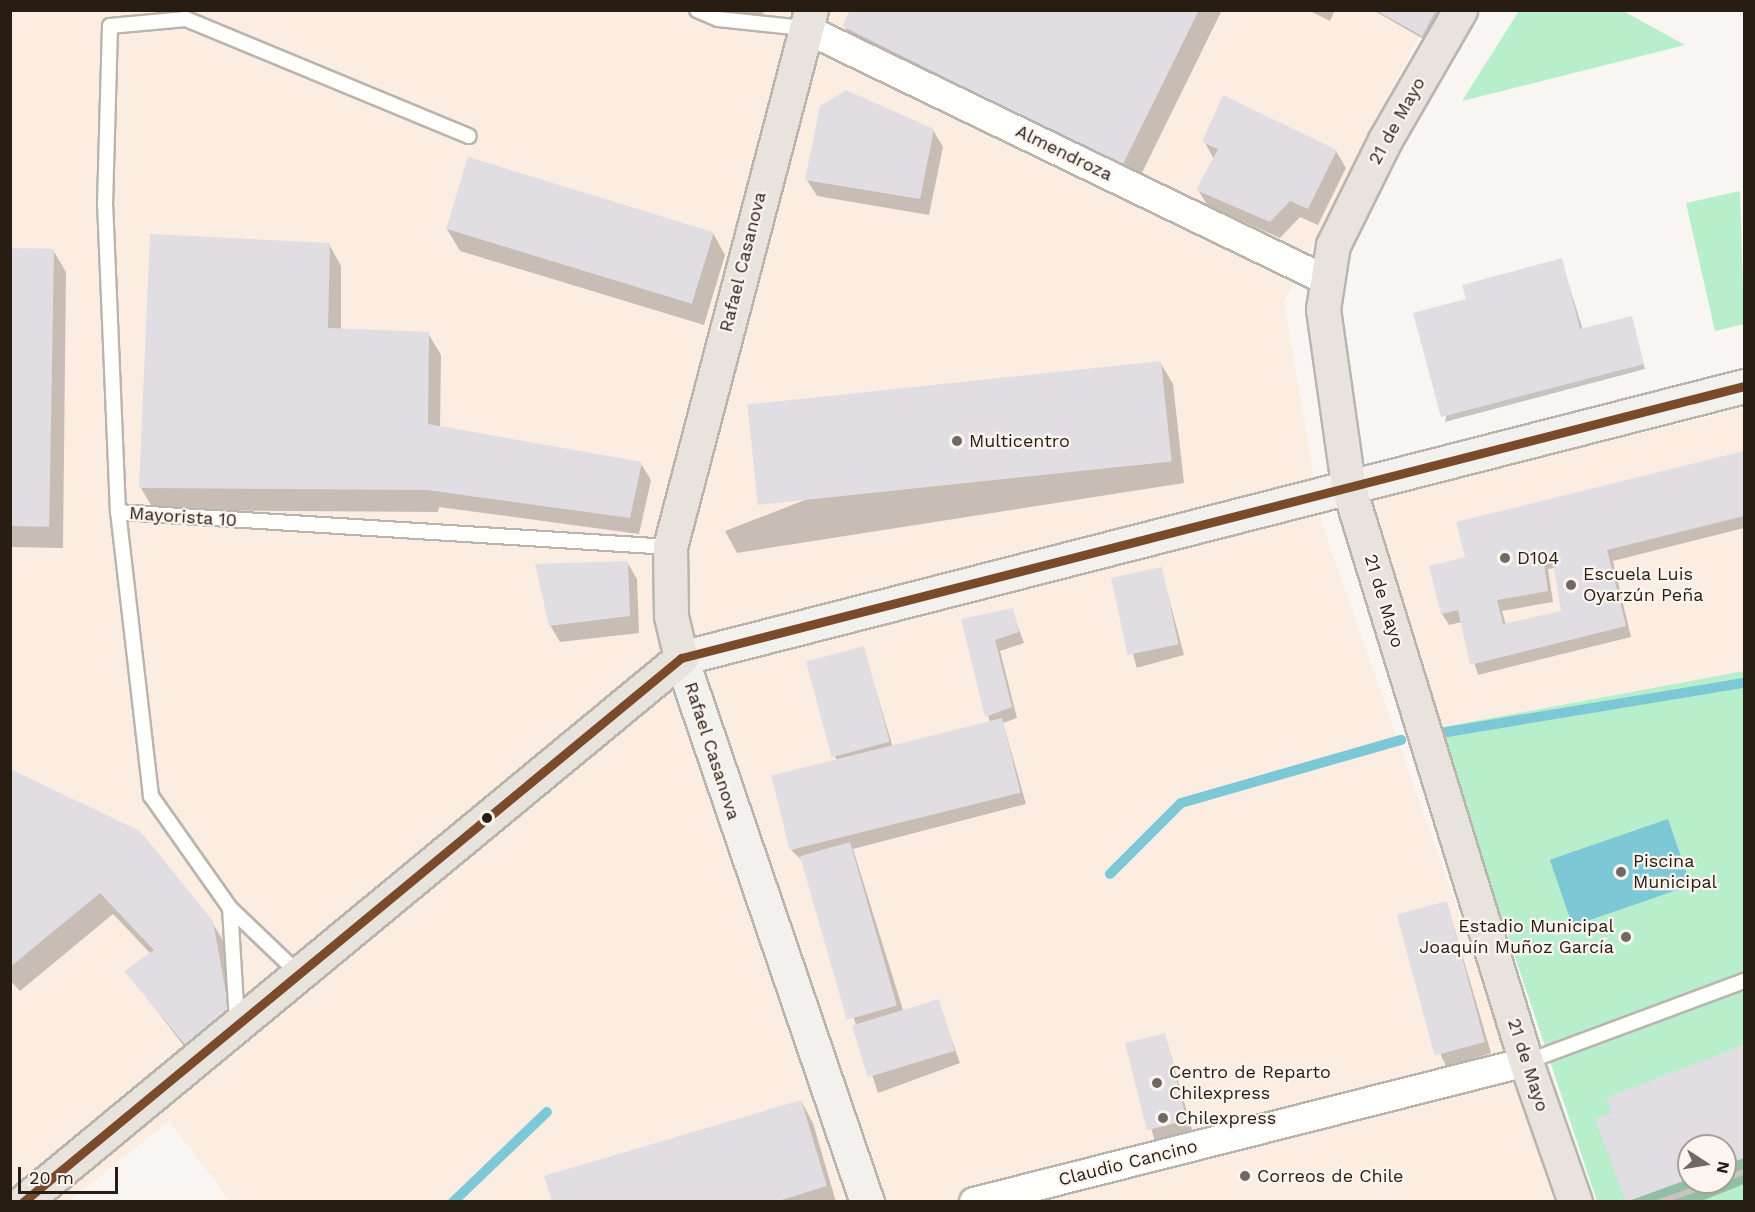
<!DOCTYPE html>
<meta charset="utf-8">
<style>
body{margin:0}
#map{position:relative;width:1755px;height:1212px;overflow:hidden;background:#f8f5f2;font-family:"Work Sans",sans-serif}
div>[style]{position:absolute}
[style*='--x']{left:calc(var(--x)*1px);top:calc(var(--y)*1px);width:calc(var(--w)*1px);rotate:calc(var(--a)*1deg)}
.built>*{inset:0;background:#fbede2}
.green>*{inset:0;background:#b7eecc}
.water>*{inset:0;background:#7dc8d7;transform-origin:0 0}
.shadow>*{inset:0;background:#0003;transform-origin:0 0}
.stream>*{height:10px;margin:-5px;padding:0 5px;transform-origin:5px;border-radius:5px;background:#7dc8d7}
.building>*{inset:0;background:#e1dee3;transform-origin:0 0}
.roads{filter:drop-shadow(2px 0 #bab4ae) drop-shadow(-2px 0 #bab4ae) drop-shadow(0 2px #bab4ae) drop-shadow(0 -2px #bab4ae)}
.lane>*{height:14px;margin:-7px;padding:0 7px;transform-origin:7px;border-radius:7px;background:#fefefd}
.street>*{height:28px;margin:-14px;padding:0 14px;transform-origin:14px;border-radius:14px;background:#fefefd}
.secondary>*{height:33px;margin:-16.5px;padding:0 16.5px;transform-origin:16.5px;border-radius:16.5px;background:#f3f1ed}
.primary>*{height:33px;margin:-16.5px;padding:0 16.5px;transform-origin:16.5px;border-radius:16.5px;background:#e8e4dd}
.bus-1>*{height:9px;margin:-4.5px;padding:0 4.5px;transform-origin:4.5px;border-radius:4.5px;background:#7a4b2a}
.dots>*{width:16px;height:16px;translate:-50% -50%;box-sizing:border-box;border:3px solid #fbf4ef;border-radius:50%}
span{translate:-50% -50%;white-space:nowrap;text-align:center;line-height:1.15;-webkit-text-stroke:4.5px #fbf4ef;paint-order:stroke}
.street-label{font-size:18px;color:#271d13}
.poi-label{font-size:18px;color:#271d13}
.left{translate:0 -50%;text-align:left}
.right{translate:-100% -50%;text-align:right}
.frame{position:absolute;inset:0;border:12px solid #271d13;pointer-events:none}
.north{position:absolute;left:1677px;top:1134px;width:60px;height:60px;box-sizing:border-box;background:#fbf4ef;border:2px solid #a69e97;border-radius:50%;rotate:102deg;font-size:16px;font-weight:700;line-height:24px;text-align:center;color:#271d13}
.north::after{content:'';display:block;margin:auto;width:21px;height:27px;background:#706961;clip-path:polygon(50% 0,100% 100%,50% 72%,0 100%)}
.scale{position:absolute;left:18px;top:1167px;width:100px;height:27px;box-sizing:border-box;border:3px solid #271d13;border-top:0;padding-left:8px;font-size:18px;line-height:21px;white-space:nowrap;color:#271d13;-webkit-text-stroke:4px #fbf4ef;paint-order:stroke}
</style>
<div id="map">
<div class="built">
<i style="clip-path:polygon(10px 11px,1432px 11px,1284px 302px,1322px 524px,1560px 1201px,230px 1201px,169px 1121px,69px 1201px,11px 1201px)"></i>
<i style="clip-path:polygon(1744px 408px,1744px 671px,1438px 728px,1374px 499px)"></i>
</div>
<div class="green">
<i style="clip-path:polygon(1519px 11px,1623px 11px,1685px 45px,1462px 101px)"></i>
<i style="clip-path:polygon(1740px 191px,1744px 324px,1715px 331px,1686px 203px)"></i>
<i style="clip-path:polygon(1744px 671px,1744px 1169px,1725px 1176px,1725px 1146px,1689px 1146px,1689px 1182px,1708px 1182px,1653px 1201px,1597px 1201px,1438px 728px)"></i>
<i style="clip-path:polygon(1744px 1175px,1744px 1201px,1671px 1201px,1725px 1182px)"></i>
</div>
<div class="water">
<i style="left:1668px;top:819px;width:70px;height:125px;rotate:71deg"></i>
</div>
<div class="shadow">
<i style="clip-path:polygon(734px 10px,765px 10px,758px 21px)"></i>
<i style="clip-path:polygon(852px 10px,1222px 10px,1135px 187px,857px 48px,844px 26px)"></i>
<i style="clip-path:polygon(1308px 10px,1335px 10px,1330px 21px)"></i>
<i style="clip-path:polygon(1373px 10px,1441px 10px,1425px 40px)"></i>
<i style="clip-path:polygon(933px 130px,943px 147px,929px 215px,817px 196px,807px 180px)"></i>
<i style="clip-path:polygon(1204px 141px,1336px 151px,1346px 168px,1318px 225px,1300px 217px,1280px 238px,1208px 206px,1198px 190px,1214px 159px)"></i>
<i style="clip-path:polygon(447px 229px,713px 233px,725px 255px,704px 325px,460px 251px)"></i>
<i style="clip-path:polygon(329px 244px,341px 266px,341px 330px,428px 333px,441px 355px,440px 428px,641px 464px,651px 480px,639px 534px,439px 507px,438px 512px,154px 510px,141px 488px)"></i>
<i style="clip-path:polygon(10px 249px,53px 250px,66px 272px,63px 548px,10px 547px)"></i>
<i style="clip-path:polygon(1561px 260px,1583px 330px,1631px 318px,1645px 369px,1445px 422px,1468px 300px)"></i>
<i style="clip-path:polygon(1160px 362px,1173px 384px,1184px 483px,737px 553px,725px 531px)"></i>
<i style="clip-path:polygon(evenodd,1744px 452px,1744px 528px,1613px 561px,1631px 637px,1478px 675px,1462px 622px,1449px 625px,1442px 614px,1467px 558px,1458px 523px,1744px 452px,1555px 568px,1563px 612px,1506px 625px,1502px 611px,1553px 602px,1548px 569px,1555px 568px)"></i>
<i style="clip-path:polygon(627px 562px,637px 579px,639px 633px,560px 642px,550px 625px)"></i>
<i style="left:1161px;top:569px;width:89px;height:49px;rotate:75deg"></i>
<i style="clip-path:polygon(1012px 610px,1024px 643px,1000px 651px,1017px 718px,1003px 723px,1026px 804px,853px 849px,904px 1013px,938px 1001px,960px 1063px,878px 1093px,803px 861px,792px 851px,838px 762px,834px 755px,863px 647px,893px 748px,990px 723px,963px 621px)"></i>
<i style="clip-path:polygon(10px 771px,212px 922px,225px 944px,240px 1033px,201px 1068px,126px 971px,151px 954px,113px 914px,20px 991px,10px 980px)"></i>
<i style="clip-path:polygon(1447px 903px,1491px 1053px,1447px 1067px,1441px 1056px)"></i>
<i style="left:1165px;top:1035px;width:100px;height:39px;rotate:74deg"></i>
<i style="clip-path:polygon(evenodd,1744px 1047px,1744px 1184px,1699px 1202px,1627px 1202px,1597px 1120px,1614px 1113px,1608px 1098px,1744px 1047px,1689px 1146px,1725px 1146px,1725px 1182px,1689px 1182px,1689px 1146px)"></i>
<i style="clip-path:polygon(801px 1101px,813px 1123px,836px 1202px,553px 1202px)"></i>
</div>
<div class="stream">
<i style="--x:1441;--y:733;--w:307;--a:-9.4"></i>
<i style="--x:1110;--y:874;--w:100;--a:-45"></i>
<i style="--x:1181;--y:803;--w:229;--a:-16"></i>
<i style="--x:453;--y:1202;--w:130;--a:-43.8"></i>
</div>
<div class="building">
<i style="clip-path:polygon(850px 10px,1199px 10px,1122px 166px,842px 26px)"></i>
<i style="clip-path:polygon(1375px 10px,1436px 10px,1422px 36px)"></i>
<i style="clip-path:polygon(846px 90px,934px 129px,920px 199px,805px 180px,820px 106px)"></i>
<i style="clip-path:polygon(1223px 95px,1337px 150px,1308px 209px,1290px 201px,1270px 222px,1196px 190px,1218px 149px,1202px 142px)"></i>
<i style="left:468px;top:157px;width:257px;height:75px;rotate:17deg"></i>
<i style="clip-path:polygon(150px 234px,330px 243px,328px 328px,429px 332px,428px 424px,642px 462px,630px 518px,427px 490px,139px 488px)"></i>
<i style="left:10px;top:248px;width:44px;height:278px;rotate:1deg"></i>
<i style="clip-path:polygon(1562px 258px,1580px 329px,1632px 316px,1644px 364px,1441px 417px,1413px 313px,1466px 299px,1462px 285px)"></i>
<i style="left:1161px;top:361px;width:101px;height:416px;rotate:84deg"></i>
<i style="clip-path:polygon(evenodd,1744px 451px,1744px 516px,1607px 550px,1626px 626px,1470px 665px,1458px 610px,1441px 614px,1429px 566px,1465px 557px,1456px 522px,1744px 451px,1552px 557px,1561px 611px,1503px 624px,1497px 600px,1548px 591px,1543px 558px,1552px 557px)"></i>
<i style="clip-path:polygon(628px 561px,630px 616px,549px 626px,535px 564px)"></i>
<i style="left:1162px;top:567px;width:79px;height:52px;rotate:78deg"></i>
<i style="clip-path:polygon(1013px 608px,1019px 632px,995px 640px,1012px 707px,985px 717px,961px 619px)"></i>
<i style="left:864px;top:646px;width:99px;height:60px;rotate:75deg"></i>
<i style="left:1002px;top:718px;width:77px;height:238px;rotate:76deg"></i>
<i style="clip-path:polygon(10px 769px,140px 831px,213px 921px,229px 1010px,187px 1047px,124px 971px,154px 950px,100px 893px,10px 967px)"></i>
<i style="left:850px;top:842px;width:170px;height:52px;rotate:74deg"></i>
<i style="left:1447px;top:901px;width:146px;height:52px;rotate:75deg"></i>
<i style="left:939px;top:999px;width:54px;height:91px;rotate:73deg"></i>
<i style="left:1165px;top:1033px;width:90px;height:41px;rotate:76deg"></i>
<i style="clip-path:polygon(1744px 1045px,1744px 1158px,1725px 1165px,1725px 1146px,1689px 1146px,1689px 1179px,1626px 1202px,1595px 1119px,1612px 1112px,1606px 1098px)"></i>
<i style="clip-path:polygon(801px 1100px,827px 1186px,775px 1202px,552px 1202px,544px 1176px)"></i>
</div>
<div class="roads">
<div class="lane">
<i style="--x:697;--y:10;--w:23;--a:23"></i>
<i style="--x:718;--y:19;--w:86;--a:6"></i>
<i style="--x:118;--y:512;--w:307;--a:-92.4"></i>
<i style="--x:105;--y:205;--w:179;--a:-88.4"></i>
<i style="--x:110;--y:26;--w:76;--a:-5.3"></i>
<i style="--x:186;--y:19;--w:306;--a:22.5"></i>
<i style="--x:230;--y:908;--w:93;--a:43.7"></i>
<i style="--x:237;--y:1022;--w:114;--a:-93.5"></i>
<i style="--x:230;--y:908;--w:137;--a:-125.2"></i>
<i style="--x:151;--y:796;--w:286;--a:-96.6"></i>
<i style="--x:118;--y:512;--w:553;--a:3.63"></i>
<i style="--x:1526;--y:1062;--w:233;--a:-20.4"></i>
</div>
<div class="street">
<i style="--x:804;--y:28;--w:577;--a:25.77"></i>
<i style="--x:974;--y:1202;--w:569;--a:-14.23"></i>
</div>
<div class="secondary">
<i style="--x:867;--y:1202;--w:575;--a:-108.88"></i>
<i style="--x:681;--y:658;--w:1097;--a:-14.35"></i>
</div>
<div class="primary">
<i style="--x:1460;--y:10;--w:150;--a:120"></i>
<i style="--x:1385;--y:140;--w:117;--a:116.3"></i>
<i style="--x:1333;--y:245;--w:65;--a:98.9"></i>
<i style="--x:1323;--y:309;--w:178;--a:81.9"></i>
<i style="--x:1348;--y:485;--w:604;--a:72.86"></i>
<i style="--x:1526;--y:1062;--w:148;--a:70.7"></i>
<i style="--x:23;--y:1202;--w:854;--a:-39.58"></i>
<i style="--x:681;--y:658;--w:43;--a:-103.4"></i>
<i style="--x:671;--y:616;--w:69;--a:-90.8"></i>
<i style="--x:670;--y:547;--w:555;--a:-75.29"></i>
</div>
</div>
<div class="bus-1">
<i style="--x:23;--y:1202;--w:854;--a:-39.58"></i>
<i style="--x:681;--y:658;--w:1097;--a:-14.35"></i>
</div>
<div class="dots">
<i style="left:957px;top:441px;background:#706961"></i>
<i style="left:1505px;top:558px;background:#706961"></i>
<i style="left:1571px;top:585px;background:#706961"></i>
<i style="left:487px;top:818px;background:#271d13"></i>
<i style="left:1621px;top:872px;background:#706961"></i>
<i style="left:1626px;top:937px;background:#706961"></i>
<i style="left:1157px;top:1083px;background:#706961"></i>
<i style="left:1163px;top:1118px;background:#706961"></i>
<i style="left:1245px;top:1176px;background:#706961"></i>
</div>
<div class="street-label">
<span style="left:1397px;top:121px;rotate:-61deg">21 de Mayo</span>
<span style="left:1064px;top:153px;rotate:26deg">Almendroza</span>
<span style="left:743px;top:262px;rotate:-76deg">Rafael Casanova</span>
<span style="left:183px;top:517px;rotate:4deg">Mayorista 10</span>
<span style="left:1384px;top:601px;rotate:73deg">21 de Mayo</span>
<span style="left:712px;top:751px;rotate:72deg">Rafael Casanova</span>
<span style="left:1528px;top:1065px;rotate:72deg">21 de Mayo</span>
<span style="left:1128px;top:1163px;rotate:-14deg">Claudio Cancino</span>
</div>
<div class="poi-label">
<span class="left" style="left:969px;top:441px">Multicentro</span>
<span class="left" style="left:1517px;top:558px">D104</span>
<span class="left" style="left:1583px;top:585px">Escuela Luis<br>Oyarzún Peña</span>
<span class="left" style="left:1633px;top:872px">Piscina<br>Municipal</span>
<span class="right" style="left:1614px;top:937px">Estadio Municipal<br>Joaquín Muñoz García</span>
<span class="left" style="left:1169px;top:1083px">Centro de Reparto<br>Chilexpress</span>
<span class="left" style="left:1175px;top:1118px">Chilexpress</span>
<span class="left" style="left:1257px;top:1176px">Correos de Chile</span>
</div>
<div class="frame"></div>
<div class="north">N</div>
<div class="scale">20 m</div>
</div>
